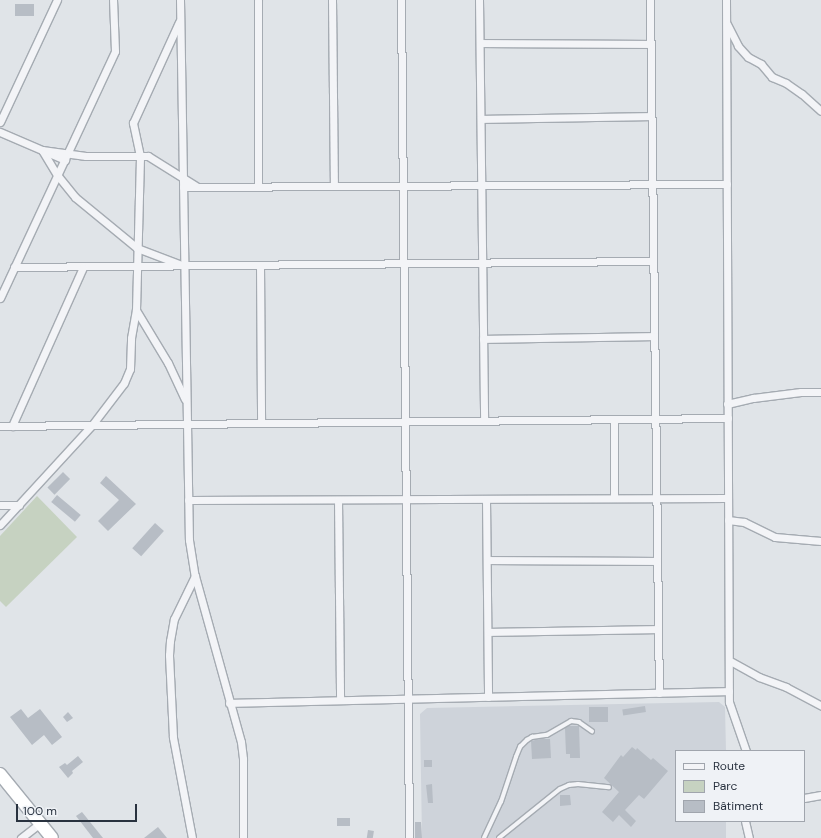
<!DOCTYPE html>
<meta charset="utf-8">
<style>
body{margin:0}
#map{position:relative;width:821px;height:838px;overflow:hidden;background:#e0e4e8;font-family:"DM Sans",sans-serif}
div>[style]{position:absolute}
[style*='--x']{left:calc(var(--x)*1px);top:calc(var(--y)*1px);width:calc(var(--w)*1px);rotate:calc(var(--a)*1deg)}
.built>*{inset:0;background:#ced3da}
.green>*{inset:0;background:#c6d2c1}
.building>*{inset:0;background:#b7bdc5;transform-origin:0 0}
.roads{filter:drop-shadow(1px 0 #a5abb2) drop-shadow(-1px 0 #a5abb2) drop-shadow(0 1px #a5abb2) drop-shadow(0 -1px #a5abb2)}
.lane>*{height:3.5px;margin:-1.75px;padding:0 1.75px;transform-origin:1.75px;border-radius:1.75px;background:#f3f4f7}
.street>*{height:7px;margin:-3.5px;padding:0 3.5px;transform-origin:3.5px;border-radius:3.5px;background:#f3f4f7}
.highway>*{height:12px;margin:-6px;padding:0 6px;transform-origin:6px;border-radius:6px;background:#fff}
span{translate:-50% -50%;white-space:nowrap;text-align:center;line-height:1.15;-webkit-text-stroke:4px #eff2f6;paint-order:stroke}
.legend{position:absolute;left:675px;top:750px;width:130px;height:72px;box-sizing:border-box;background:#eff2f6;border:1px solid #a0a5ad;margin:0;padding:5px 7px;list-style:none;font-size:12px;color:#29323f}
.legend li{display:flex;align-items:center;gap:8px;height:20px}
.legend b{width:20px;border:1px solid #a0a5ad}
.scale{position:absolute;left:16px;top:804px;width:121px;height:18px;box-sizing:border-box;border:2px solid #29323f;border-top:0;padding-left:5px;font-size:12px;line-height:14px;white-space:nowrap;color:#29323f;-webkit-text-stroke:3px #eff2f6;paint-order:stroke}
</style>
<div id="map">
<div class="built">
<i style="clip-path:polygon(719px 702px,725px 707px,726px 751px,676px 751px,676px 821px,726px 821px,726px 838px,422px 838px,420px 714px,427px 708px)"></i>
</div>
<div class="green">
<i style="clip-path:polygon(37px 496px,77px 537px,6px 607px,0 601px,0 536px)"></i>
</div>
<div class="building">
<i style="left:34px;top:4px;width:12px;height:19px;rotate:90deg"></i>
<i style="left:63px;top:472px;width:10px;height:22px;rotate:45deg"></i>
<i style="clip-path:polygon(106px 476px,136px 504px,108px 531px,98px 521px,119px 500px,100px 483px)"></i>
<i style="left:57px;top:495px;width:31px;height:9px;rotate:40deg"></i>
<i style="left:155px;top:523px;width:12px;height:34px;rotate:42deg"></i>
<i style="left:645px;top:706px;width:6px;height:23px;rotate:81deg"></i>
<i style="left:589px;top:707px;width:19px;height:15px"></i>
<i style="clip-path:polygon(21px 709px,28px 718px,40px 709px,62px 737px,52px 745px,44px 735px,32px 745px,10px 717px)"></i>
<i style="clip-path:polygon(68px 712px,73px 718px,67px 722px,63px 717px)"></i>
<i style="clip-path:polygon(568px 726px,579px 726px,580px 758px,570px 758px,570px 754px,566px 754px,565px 728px)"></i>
<i style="clip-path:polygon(540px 739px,550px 739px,551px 758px,532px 759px,531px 741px)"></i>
<i style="clip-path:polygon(632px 747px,636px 750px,637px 748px,651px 760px,653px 758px,668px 771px,644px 799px,639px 795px,625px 810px,636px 821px,631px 827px,619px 815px,613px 822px,602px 812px,619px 792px,604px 778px,621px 755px,623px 757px)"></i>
<i style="clip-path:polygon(78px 756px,83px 762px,72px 771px,73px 773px,68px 778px,59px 767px,65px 763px,67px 765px)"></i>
<i style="left:424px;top:760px;width:8px;height:7px"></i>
<i style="clip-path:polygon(432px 784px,433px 803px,428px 803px,426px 785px)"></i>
<i style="clip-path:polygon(560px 795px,570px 795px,571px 805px,560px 806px)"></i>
<i style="clip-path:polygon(82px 812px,103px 838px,93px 838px,76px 816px)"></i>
<i style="left:350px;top:818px;width:8px;height:13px;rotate:90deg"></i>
<i style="clip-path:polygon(415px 822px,421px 822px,422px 838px,415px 838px)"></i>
<i style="clip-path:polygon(158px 827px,167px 838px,144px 838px)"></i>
<i style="left:368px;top:830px;width:6px;height:8px;rotate:9deg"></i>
</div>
<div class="roads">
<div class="lane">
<i style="--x:484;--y:838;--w:40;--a:-65"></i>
<i style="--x:501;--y:802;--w:47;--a:-71.6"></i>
<i style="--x:516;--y:757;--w:11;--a:-68"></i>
<i style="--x:520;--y:747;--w:10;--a:-45"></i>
<i style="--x:527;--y:740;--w:6;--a:-31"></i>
<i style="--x:532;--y:737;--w:15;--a:-8"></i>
<i style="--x:547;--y:735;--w:28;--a:-30"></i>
<i style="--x:571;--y:721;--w:8;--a:7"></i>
<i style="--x:579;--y:722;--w:16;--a:35"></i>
<i style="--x:499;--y:838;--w:78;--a:-38.8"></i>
<i style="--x:560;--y:789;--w:10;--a:-24"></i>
<i style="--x:569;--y:785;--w:9;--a:-6"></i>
<i style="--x:578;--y:784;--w:31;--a:6"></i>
</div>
<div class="street">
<i style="--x:180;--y:0;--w:540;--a:89.05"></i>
<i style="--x:189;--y:540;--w:36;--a:81"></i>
<i style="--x:195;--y:576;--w:172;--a:74.5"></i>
<i style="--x:241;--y:742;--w:17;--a:83"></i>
<i style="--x:243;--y:759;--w:79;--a:90"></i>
<i style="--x:258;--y:0;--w:186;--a:90"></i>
<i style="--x:332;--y:0;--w:186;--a:89.4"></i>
<i style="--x:401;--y:0;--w:838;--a:89.45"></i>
<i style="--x:479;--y:0;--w:421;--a:89.3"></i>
<i style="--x:650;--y:0;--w:693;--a:89.26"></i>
<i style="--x:726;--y:0;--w:702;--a:89.76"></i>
<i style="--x:729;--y:702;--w:52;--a:70.9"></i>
<i style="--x:727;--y:24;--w:25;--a:63"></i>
<i style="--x:738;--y:46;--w:15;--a:48"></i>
<i style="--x:748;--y:57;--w:15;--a:28"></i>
<i style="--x:761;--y:64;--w:17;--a:50"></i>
<i style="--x:772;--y:77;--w:15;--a:23"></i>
<i style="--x:786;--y:83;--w:19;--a:35"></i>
<i style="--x:802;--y:94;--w:25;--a:42"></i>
<i style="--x:480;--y:43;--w:171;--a:0.3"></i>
<i style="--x:481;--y:119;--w:170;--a:-1"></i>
<i style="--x:0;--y:122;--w:135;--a:-65"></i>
<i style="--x:0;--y:132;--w:71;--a:23.3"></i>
<i style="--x:183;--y:187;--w:544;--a:-0.32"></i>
<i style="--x:179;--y:264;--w:45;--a:-159.1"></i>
<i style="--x:137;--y:248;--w:80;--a:-140.6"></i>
<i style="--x:75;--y:197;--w:28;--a:-129"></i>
<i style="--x:57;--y:175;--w:29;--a:-121"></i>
<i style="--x:42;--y:150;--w:44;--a:7.8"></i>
<i style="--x:86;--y:156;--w:62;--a:0"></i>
<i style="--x:148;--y:156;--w:57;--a:32"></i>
<i style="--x:260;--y:265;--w:158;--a:89.6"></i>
<i style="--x:14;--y:267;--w:639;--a:-0.54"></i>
<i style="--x:0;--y:298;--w:272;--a:-65"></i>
<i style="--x:115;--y:51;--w:51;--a:-92.2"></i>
<i style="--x:136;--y:310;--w:62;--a:58.9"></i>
<i style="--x:168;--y:363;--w:40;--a:65"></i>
<i style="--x:483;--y:339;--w:171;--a:-1"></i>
<i style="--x:727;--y:404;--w:27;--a:-13"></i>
<i style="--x:753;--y:398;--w:48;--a:-7.1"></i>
<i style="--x:801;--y:392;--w:20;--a:0"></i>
<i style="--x:614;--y:419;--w:79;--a:90"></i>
<i style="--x:0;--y:426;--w:728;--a:-0.63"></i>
<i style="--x:12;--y:426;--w:174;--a:-65.9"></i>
<i style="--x:486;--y:499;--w:198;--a:89.4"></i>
<i style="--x:188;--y:500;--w:540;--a:-0.21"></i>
<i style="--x:338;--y:500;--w:200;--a:89.4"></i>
<i style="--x:0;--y:505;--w:19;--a:0"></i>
<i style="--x:728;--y:520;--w:16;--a:7"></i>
<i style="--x:744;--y:522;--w:34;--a:26"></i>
<i style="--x:775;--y:537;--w:46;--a:5"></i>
<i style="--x:0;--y:525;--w:136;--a:-47.4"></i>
<i style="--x:92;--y:425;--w:53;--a:-52.7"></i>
<i style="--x:124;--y:383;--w:15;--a:-67"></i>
<i style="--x:130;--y:369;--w:31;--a:-88"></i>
<i style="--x:131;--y:338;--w:28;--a:-80"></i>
<i style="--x:136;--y:310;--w:154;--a:-88.5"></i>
<i style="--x:140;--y:156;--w:34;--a:-102"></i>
<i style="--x:133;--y:123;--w:111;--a:-65.5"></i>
<i style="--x:487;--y:560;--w:170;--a:0.3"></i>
<i style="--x:488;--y:632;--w:170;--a:-1"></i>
<i style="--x:732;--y:662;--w:31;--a:29"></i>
<i style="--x:759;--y:677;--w:29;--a:20"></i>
<i style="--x:786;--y:687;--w:40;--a:28"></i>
<i style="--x:229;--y:703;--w:500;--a:-1.37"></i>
<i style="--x:804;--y:798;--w:17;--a:-10"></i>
<i style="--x:745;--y:821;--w:17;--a:77"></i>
<i style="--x:21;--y:838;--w:24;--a:-38"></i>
<i style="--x:192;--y:838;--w:103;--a:-100.7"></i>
<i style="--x:173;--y:737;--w:82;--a:-92.8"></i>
<i style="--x:169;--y:655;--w:14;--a:-86"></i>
<i style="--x:170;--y:641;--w:22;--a:-80"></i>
<i style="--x:174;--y:619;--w:48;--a:-64"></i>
</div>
<div class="highway">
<i style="--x:0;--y:774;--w:82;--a:50.9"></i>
</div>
</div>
<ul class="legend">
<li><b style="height:5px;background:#f3f4f7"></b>Route</li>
<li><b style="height:11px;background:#c6d2c1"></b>Parc</li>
<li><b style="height:11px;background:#b7bdc5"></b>Bâtiment</li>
</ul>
<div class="scale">100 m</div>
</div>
